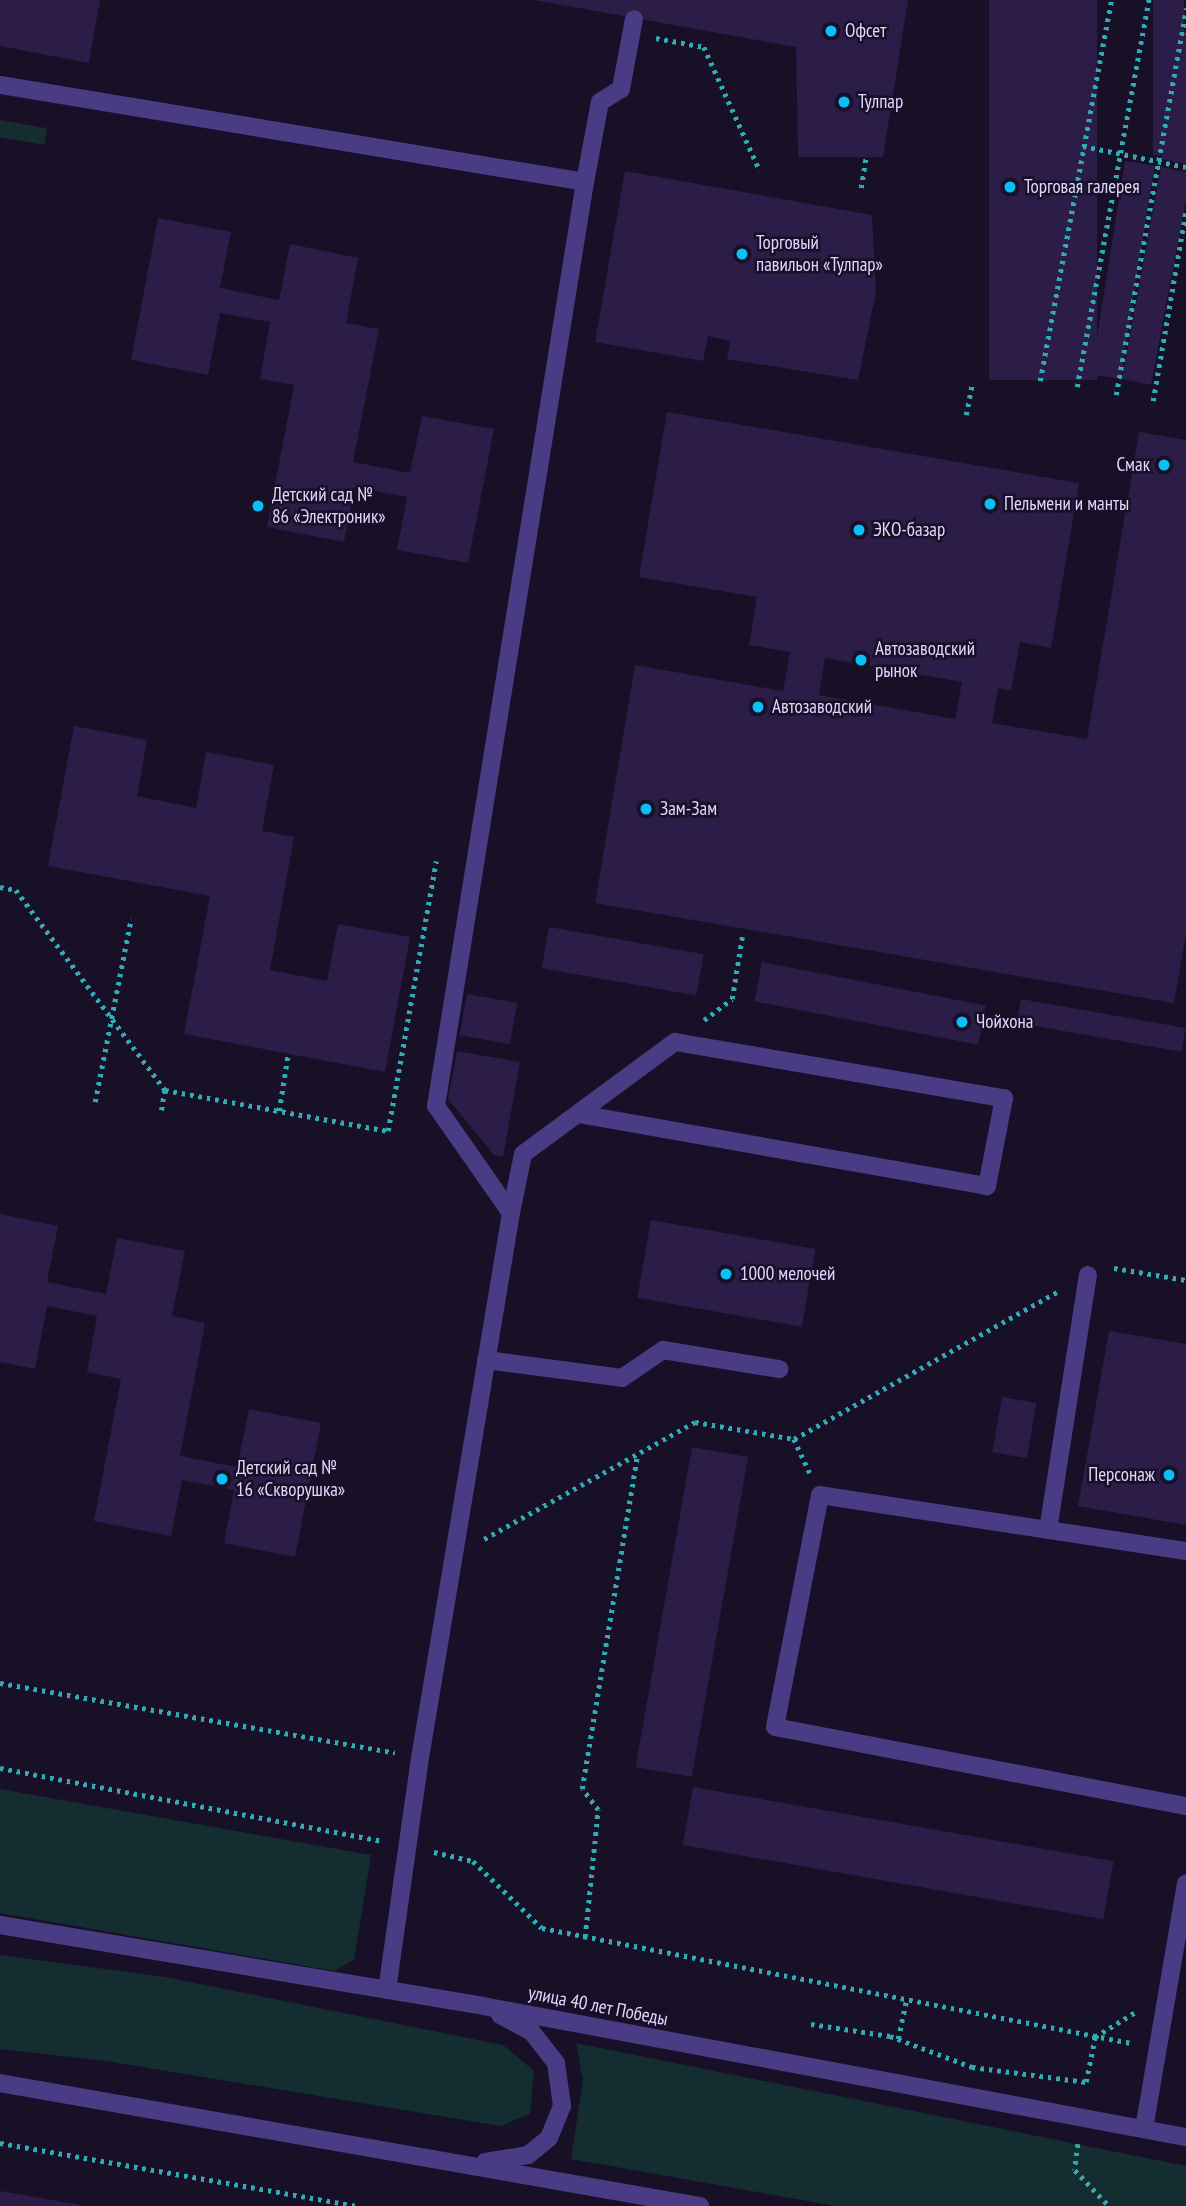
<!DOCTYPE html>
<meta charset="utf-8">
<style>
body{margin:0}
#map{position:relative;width:1186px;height:2206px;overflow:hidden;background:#171026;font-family:"PT Sans Narrow",sans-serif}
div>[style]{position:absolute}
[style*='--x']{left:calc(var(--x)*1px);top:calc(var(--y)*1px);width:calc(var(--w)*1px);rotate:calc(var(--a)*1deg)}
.green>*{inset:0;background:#132d30;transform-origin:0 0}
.building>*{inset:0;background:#2b1d47;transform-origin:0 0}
.path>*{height:4.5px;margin-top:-2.25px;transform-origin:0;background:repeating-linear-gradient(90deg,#33abb5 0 3.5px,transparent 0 8.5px)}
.service>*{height:18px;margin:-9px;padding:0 9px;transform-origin:9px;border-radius:9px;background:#493c84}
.minor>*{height:18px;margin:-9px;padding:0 9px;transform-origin:9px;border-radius:9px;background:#493c84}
.tertiary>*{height:18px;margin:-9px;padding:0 9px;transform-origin:9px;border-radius:9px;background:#493c84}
.dots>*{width:19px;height:19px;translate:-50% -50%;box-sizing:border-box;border:4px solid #171026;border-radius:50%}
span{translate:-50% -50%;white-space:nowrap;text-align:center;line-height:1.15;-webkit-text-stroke:5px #171026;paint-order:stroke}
.poi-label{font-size:19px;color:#e0d6fe}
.left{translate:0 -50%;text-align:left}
.right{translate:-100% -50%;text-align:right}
.street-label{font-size:19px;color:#e0d6fe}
</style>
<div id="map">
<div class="green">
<i style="left:0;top:120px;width:48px;height:17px;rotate:10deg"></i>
<i style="clip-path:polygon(0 1789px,371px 1855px,354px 1960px,334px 1971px,0 1913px)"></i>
<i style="clip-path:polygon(0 1955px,165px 1977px,503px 2045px,534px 2071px,530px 2114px,501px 2126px,106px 2061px,0 2049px)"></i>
<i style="clip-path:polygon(576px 2043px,1186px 2166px,1186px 2206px,835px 2206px,571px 2159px,583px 2080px)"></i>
</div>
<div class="building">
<i style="clip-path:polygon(0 0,100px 0,89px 63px,0 46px)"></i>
<i style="clip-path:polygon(534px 0,908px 0,883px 157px,798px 157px,796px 47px)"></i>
<i style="left:989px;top:0;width:108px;height:380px"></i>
<i style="left:1153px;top:0;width:31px;height:155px"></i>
<i style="clip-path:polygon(1185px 31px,1186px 31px,1186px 164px,1161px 159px)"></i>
<i style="left:1125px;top:161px;width:30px;height:216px;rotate:9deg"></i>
<i style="clip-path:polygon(1161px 167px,1186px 172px,1186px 200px,1151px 385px,1122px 379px)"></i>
<i style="clip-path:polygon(625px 171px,872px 215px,876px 292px,858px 380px,727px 359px,730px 341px,708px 336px,703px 361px,595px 342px)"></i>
<i style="clip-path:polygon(158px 218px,231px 232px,220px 288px,279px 300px,290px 244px,358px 258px,346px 323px,379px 329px,353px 462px,410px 473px,422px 416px,494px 429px,468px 563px,397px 550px,407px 497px,355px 487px,344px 542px,267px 527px,294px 385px,260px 379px,270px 322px,220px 313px,208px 375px,131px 360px)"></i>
<i style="clip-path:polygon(evenodd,667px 412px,1079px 483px,1051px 648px,1020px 642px,1011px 691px,998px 688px,992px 723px,1087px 739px,1139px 432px,1186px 440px,1186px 934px,1174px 1003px,595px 903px,635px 665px,783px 691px,790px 652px,749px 645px,757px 597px,639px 577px,667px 412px,825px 658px,962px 682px,955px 719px,819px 695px,825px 658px)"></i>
<i style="clip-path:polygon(74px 726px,147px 740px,137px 796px,196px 808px,206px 752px,274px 765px,262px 831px,294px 837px,270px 970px,327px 981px,338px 924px,410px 937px,385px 1072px,184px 1034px,210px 896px,48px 866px)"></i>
<i style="left:549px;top:927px;width:157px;height:42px;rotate:10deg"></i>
<i style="left:762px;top:962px;width:228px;height:40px;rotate:11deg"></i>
<i style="left:467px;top:994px;width:51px;height:42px;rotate:10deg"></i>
<i style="left:1021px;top:999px;width:167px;height:24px;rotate:10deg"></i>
<i style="clip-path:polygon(457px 1051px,520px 1062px,503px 1157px,494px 1155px,448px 1099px)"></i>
<i style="clip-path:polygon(0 1214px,58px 1226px,47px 1282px,106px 1294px,117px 1238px,185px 1251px,172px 1316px,205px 1323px,180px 1456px,237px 1467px,249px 1409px,321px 1423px,295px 1557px,224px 1543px,234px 1490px,182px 1480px,171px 1536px,94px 1521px,121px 1379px,87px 1372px,97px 1316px,47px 1306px,35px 1369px,0 1362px)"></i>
<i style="left:651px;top:1220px;width:167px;height:79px;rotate:10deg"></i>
<i style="clip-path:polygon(1109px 1331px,1186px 1344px,1186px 1525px,1078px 1506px)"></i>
<i style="left:1002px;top:1397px;width:35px;height:56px;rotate:10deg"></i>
<i style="left:692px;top:1447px;width:57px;height:325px;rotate:10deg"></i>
<i style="left:693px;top:1787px;width:427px;height:59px;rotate:10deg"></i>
<i style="clip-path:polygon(0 2191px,81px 2205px,81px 2206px,0 2206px)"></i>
</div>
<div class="path">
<i style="--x:656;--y:38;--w:49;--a:10.6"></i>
<i style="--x:704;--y:47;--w:136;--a:65.7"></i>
<i style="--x:1083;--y:146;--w:105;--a:11.5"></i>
<i style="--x:861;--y:188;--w:31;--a:-81"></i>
<i style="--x:1040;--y:381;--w:388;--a:-79.4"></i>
<i style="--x:1077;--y:387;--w:394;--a:-79.5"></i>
<i style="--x:1116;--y:395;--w:393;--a:-79.7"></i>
<i style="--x:1153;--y:401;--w:194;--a:-80.2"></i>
<i style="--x:966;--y:415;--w:33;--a:-79"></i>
<i style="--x:0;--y:887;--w:16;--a:11"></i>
<i style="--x:16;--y:890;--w:249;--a:53.3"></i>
<i style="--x:165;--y:1090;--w:24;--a:99"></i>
<i style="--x:704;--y:1020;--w:35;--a:-37"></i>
<i style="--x:732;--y:999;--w:63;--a:-80.8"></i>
<i style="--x:165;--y:1090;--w:227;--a:10.4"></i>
<i style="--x:388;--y:1131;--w:274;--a:-79.9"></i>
<i style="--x:95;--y:1102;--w:187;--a:-78.9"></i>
<i style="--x:279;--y:1111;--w:58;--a:-81"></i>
<i style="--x:1114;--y:1268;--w:73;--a:9.5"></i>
<i style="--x:794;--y:1439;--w:38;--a:65"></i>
<i style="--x:484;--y:1539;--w:241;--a:-29"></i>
<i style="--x:695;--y:1422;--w:100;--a:9.7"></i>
<i style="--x:794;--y:1439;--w:301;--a:-29.2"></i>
<i style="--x:0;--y:1683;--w:401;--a:10"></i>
<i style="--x:0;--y:1768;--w:388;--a:10.8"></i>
<i style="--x:434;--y:1852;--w:40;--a:13"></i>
<i style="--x:473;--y:1861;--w:96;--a:44.2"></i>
<i style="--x:542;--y:1928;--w:600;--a:11.05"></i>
<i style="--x:585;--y:1937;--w:128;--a:-84.2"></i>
<i style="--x:598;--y:1810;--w:26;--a:-127"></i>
<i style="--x:582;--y:1789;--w:338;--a:-80.6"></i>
<i style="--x:811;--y:2024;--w:80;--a:8.6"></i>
<i style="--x:890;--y:2036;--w:88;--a:20.7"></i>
<i style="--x:972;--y:2067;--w:115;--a:7.5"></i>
<i style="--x:1086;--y:2082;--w:46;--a:-78.7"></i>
<i style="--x:1095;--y:2037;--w:49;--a:-31.8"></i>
<i style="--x:898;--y:2039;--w:40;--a:-78"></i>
<i style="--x:0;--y:2143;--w:362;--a:10"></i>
<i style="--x:1078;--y:2144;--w:26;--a:97"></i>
<i style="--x:1075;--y:2170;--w:50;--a:46.6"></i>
</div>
<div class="service">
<i style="--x:0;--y:85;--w:593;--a:9.41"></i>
<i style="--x:511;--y:1213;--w:60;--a:-78.5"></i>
<i style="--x:523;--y:1154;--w:189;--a:-36.4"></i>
<i style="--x:675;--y:1042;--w:334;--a:9.7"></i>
<i style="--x:1004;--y:1098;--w:90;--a:100.9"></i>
<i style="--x:987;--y:1186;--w:415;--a:-170"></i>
<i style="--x:486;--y:1360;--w:137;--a:7.5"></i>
<i style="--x:622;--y:1378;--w:50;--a:-34.3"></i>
<i style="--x:663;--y:1350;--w:118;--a:9.3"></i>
<i style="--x:1048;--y:1530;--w:258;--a:-81.1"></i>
<i style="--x:1186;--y:1551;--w:370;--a:-171.3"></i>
<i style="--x:820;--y:1495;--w:236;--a:101"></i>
<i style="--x:775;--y:1727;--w:419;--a:10.9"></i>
<i style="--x:387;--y:1990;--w:234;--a:-81.9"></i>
<i style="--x:420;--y:1758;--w:553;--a:-80.52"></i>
<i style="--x:511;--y:1213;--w:131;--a:-125"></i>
<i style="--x:436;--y:1106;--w:936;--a:-80.84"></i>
<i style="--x:585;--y:182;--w:81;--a:-79.4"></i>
<i style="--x:600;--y:102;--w:25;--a:-32"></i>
<i style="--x:621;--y:89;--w:71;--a:-79.5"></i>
</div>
<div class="minor">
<i style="--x:1144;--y:2129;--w:249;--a:-80.3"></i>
</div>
<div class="tertiary">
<i style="--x:0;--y:1925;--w:490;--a:9.5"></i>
<i style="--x:483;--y:2006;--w:715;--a:10.56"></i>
<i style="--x:0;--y:2083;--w:711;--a:9.97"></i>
<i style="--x:485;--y:2162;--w:44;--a:-9.2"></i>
<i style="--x:528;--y:2155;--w:27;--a:-39"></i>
<i style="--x:549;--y:2138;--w:35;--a:-68"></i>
<i style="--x:562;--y:2106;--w:43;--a:-97.9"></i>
<i style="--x:556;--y:2063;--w:39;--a:-128"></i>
<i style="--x:532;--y:2032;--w:36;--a:-152"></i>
</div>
<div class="dots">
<i style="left:831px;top:31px;background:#08bff8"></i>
<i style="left:844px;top:102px;background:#08bff8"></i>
<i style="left:1010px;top:187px;background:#08bff8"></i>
<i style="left:742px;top:254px;background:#08bff8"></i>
<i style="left:1164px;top:465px;background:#08bff8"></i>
<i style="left:990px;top:504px;background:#08bff8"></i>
<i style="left:258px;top:506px;background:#08bff8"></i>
<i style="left:859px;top:530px;background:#08bff8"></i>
<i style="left:861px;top:660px;background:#08bff8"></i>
<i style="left:758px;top:707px;background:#08bff8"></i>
<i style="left:646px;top:809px;background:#08bff8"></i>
<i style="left:962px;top:1022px;background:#08bff8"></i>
<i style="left:726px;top:1274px;background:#08bff8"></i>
<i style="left:1169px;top:1475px;background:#08bff8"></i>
<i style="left:222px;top:1479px;background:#08bff8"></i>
</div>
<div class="poi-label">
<span class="left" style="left:845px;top:31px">Офсет</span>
<span class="left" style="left:858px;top:102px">Тулпар</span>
<span class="left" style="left:1024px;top:187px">Торговая галерея</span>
<span class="left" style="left:756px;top:254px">Торговый<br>павильон «Тулпар»</span>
<span class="right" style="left:1150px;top:465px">Смак</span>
<span class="left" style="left:272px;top:506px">Детский сад №<br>86 «Электроник»</span>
<span class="left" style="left:1004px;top:504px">Пельмени и манты</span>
<span class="left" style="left:873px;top:530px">ЭКО-базар</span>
<span class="left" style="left:875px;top:660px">Автозаводский<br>рынок</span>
<span class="left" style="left:772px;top:707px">Автозаводский</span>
<span class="left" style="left:660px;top:809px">Зам-Зам</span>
<span class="left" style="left:976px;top:1022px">Чойхона</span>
<span class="left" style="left:740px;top:1274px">1000 мелочей</span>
<span class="left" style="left:236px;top:1479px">Детский сад №<br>16 «Скворушка»</span>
<span class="right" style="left:1155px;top:1475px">Персонаж</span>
</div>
<div class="street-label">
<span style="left:598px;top:2006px;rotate:11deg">улица 40 лет Победы</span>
</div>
</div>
